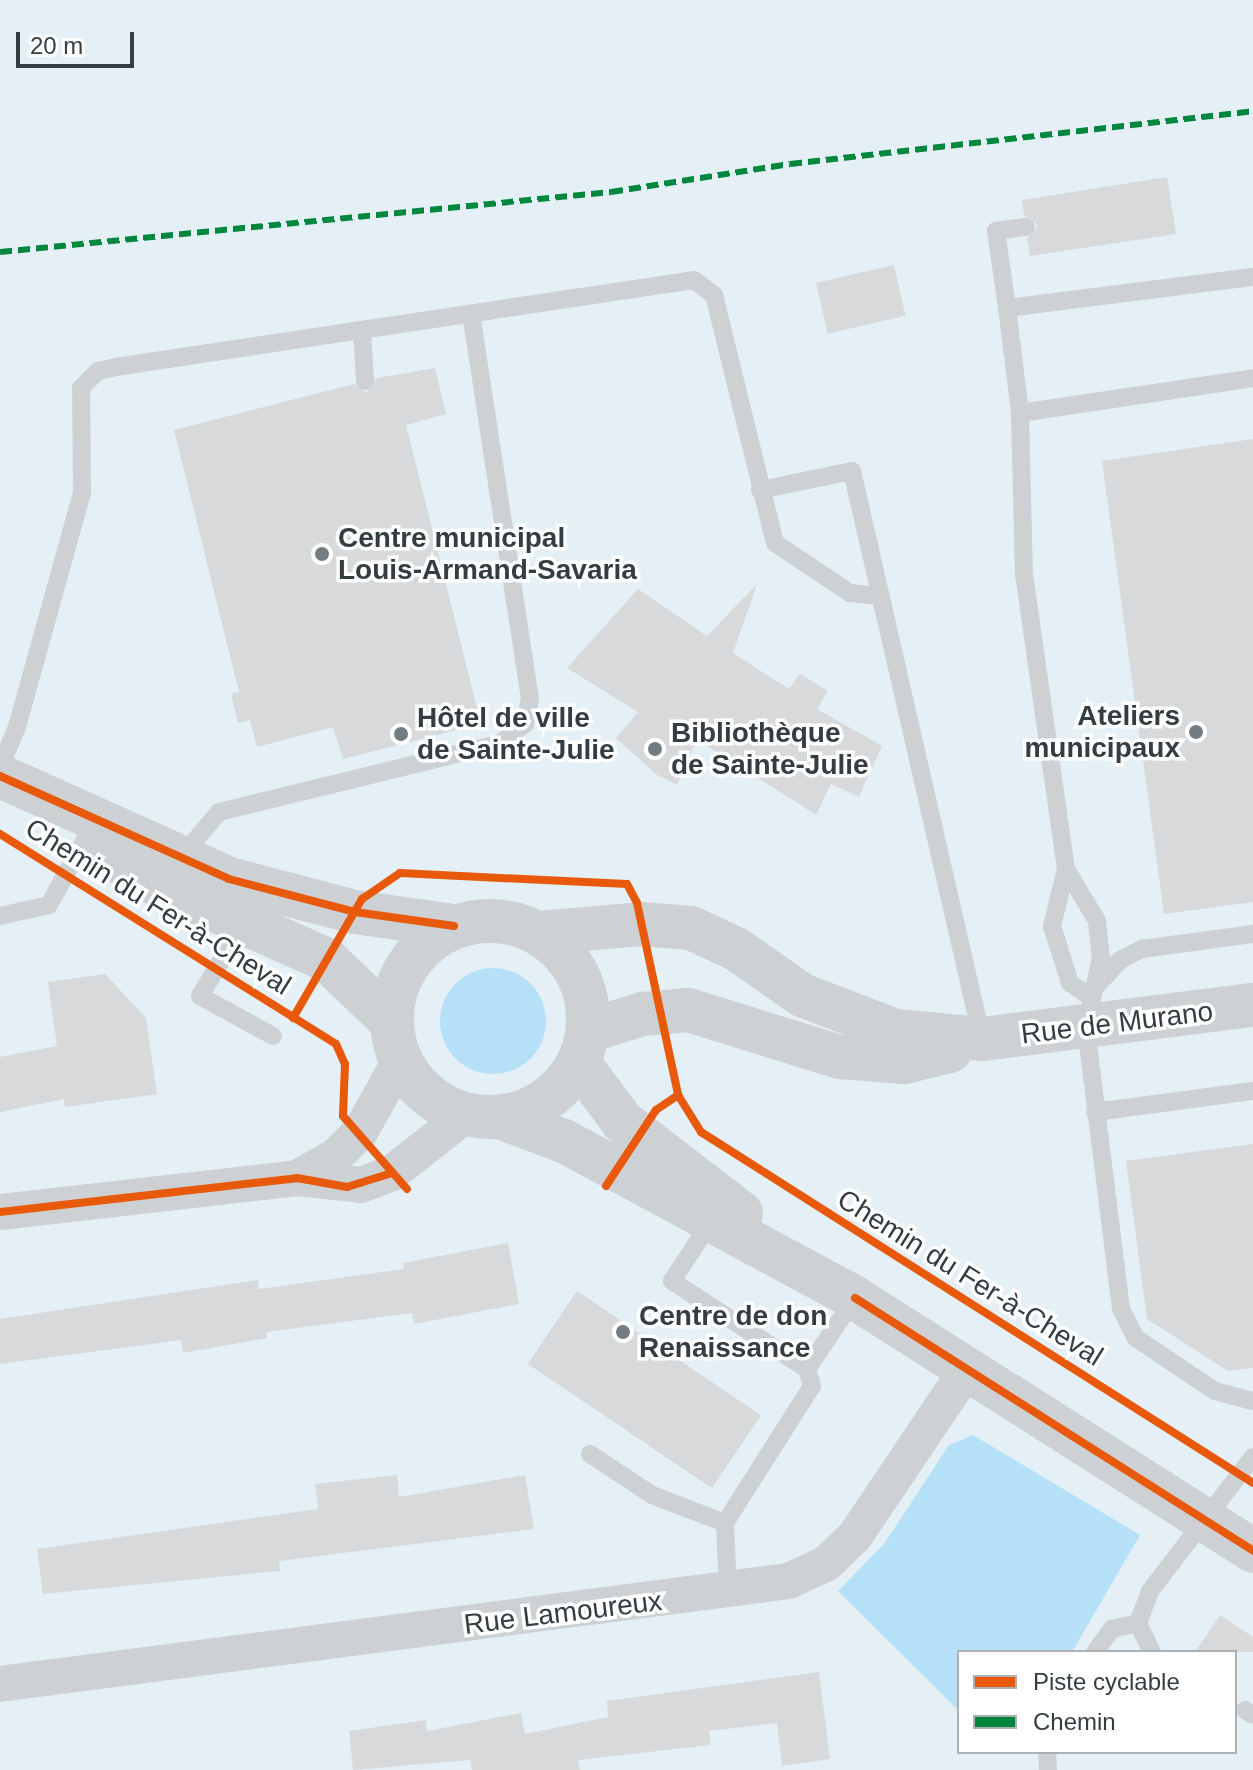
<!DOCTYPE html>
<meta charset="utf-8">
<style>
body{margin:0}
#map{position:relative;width:1253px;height:1770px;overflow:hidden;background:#e4f0f6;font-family:Arial,sans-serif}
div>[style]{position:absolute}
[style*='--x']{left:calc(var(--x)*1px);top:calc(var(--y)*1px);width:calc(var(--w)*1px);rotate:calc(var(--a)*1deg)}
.green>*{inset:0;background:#b5e0f7}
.round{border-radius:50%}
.building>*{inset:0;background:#d7d9db;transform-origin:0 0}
.lane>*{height:18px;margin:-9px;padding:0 9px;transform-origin:9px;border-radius:9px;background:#cdd1d3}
.street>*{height:36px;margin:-18px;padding:0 18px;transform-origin:18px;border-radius:18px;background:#cdd1d3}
.secondary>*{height:44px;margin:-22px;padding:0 22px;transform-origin:22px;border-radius:22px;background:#cdd1d3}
.secondary>.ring{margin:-22px;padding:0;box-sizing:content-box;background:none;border:44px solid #cdd1d3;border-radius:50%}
.quiet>*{height:6px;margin-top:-3px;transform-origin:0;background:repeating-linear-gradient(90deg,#00873e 0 12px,transparent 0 18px)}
.cycleway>*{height:8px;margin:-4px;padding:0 4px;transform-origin:4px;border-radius:4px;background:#e8590c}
.dots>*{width:22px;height:22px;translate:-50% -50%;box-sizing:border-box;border:4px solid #fff;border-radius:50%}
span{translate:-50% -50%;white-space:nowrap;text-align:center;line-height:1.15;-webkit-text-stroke:7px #fff;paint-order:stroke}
.poi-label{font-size:28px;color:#343d42;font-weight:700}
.left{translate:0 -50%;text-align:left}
.right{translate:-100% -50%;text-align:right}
.street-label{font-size:28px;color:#343d42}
.legend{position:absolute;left:957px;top:1650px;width:280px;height:104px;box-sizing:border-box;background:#fff;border:2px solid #aeb1b3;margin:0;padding:10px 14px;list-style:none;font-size:24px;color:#343d42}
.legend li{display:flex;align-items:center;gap:16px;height:40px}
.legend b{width:40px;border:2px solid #aeb1b3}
.scale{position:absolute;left:16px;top:32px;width:118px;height:36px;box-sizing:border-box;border:4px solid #343d42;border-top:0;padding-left:10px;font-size:24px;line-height:28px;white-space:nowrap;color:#343d42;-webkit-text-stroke:6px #fff;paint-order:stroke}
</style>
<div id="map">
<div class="green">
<i class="round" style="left:440px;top:968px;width:106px;height:106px"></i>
<i style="clip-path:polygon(973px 1435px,1140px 1535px,1072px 1652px,959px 1652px,959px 1711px,838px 1591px,884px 1544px,949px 1445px)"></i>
</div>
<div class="building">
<i style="clip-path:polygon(1167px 177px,1176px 234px,1030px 256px,1027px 239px,1038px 225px,1024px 215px,1022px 200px)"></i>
<i style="left:894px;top:265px;width:52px;height:80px;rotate:77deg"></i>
<i style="clip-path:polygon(435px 368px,446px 414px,406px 425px,481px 724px,343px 759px,333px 727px,257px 747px,250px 720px,238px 723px,231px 694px,239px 692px,174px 430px,354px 384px,366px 393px,377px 378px)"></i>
<i style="clip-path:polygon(1253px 439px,1253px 902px,1164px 914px,1102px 461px)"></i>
<i style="clip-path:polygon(757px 584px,733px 653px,789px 689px,800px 674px,828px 691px,817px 709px,882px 746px,859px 797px,831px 784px,816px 815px,697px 739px,677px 785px,657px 775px,616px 738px,638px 712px,567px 668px,638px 589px,707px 636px)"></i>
<i style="clip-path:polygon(105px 974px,146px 1018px,157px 1094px,65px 1107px,64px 1099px,0 1112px,0 1057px,57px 1046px,48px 982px)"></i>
<i style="clip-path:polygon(1253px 1144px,1253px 1368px,1228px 1371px,1147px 1319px,1126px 1161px)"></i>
<i style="clip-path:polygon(508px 1243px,519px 1304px,414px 1324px,412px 1313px,266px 1332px,267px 1338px,183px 1353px,181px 1340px,0 1364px,0 1319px,258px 1280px,259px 1289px,404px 1269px,403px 1263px)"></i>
<i style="left:577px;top:1291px;width:222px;height:88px;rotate:34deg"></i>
<i style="clip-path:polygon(397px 1475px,399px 1497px,525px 1475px,534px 1529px,279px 1561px,280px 1571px,43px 1594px,37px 1549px,318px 1509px,315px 1484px)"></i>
<i style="clip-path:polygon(1220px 1615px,1253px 1637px,1253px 1652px,1195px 1652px)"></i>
<i style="clip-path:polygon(819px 1672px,830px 1759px,782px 1766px,777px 1723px,709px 1731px,711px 1745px,578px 1760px,580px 1770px,472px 1770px,470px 1760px,353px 1770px,349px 1731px,426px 1720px,427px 1731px,521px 1713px,525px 1734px,608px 1717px,607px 1701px)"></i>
</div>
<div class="lane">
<i style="--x:1253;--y:277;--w:248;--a:172.8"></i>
<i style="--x:1007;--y:308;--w:106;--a:82.9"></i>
<i style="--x:1020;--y:413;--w:161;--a:88.6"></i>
<i style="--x:1024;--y:574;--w:298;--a:81.9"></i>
<i style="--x:1066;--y:869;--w:61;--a:59.2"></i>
<i style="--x:1097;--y:921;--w:36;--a:84"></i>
<i style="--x:1101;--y:957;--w:73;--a:101.9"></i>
<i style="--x:1086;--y:1028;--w:283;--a:82.9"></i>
<i style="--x:1121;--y:1309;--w:33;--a:63"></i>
<i style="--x:1136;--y:1338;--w:95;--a:33.9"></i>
<i style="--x:1215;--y:1391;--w:39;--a:15"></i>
<i style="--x:1007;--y:308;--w:78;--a:-98.1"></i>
<i style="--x:996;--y:231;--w:30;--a:-8"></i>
<i style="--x:362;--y:330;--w:51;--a:86.6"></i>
<i style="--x:1020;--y:413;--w:236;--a:-8.5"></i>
<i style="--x:760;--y:490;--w:94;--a:-11.7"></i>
<i style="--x:852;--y:471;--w:583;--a:77.11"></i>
<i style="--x:0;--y:767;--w:43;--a:-67"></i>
<i style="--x:17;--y:727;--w:243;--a:-74.5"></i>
<i style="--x:82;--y:493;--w:105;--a:-90.5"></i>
<i style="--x:81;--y:388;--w:24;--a:-45"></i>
<i style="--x:98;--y:371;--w:17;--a:-13"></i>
<i style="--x:115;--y:367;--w:585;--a:-8.55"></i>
<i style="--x:694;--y:280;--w:25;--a:37"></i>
<i style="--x:714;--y:295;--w:255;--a:76.2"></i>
<i style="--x:775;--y:543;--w:90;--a:33.7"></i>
<i style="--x:850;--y:593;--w:31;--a:6"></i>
<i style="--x:181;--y:857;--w:59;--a:-49.8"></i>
<i style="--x:219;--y:812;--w:288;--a:-13.7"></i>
<i style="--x:499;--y:744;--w:33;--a:-38"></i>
<i style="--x:525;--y:724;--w:25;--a:-79"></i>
<i style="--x:530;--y:699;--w:389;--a:-98.7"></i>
<i style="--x:1066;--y:869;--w:59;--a:103.8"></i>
<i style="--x:1052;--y:926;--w:60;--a:72.5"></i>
<i style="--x:1070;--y:983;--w:23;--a:34"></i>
<i style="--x:0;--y:916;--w:50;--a:-12.7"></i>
<i style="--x:49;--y:905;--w:81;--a:-61.2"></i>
<i style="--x:245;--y:921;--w:87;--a:121"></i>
<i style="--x:200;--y:996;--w:83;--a:28.7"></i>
<i style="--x:1097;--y:985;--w:34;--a:-47"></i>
<i style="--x:1120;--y:960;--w:25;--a:-27"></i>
<i style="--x:1142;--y:949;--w:112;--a:-7.7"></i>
<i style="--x:1095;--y:1112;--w:159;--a:-7.6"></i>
<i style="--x:712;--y:1220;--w:73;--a:123.3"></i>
<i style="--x:672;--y:1281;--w:161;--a:33.1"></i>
<i style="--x:807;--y:1369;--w:86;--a:-55.9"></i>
<i style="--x:590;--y:1454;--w:74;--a:33.5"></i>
<i style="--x:652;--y:1495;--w:78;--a:21"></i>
<i style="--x:728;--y:1592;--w:69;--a:-92.5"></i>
<i style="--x:725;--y:1523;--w:162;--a:-57.6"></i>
<i style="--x:812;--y:1386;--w:18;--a:-106"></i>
<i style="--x:1095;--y:1652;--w:29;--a:-54"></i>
<i style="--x:1112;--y:1629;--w:27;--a:-13"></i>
<i style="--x:1152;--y:1652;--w:32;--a:-116"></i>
<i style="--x:1138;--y:1623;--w:34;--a:-69"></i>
<i style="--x:1150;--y:1591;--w:169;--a:-52.5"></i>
<i style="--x:1245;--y:1710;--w:9;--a:32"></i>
<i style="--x:1047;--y:1752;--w:18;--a:87"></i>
</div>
<div class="street">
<i style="--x:297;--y:1178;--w:45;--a:-29.4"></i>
<i style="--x:336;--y:1156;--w:34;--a:-45"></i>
<i style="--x:360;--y:1132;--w:81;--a:-60.6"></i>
<i style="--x:0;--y:1212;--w:299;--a:-6.5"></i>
<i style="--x:297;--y:1178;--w:64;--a:6.2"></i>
<i style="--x:361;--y:1185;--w:33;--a:-21"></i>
<i style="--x:392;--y:1173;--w:95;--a:-38.2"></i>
<i style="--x:0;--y:1684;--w:796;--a:-7.44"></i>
<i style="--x:789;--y:1581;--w:42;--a:-25.3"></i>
<i style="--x:827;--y:1563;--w:39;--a:-44"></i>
<i style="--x:855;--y:1536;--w:202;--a:-56.1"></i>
</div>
<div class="secondary">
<i style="--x:0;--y:776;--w:251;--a:24.2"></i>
<i style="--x:229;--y:879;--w:130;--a:14.7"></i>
<i style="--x:355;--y:912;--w:100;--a:8"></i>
<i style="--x:99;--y:849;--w:62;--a:31.9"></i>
<i style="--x:152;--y:882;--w:192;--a:24"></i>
<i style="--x:327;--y:960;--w:88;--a:43.6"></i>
<i class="ring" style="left:392px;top:921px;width:152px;height:152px"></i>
<i style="--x:539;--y:933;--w:102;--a:-5"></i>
<i style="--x:641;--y:924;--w:50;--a:4.6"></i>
<i style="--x:691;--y:928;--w:50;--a:25"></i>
<i style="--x:736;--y:949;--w:80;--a:34.9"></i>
<i style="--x:802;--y:995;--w:101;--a:21"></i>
<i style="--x:896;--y:1031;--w:86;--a:5.3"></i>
<i style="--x:982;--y:1039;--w:273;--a:-7.2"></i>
<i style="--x:588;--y:1031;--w:58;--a:-17.2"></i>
<i style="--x:643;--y:1014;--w:45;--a:-5.1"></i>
<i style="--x:688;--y:1010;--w:159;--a:17.2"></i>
<i style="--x:840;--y:1057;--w:64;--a:4.5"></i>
<i style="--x:904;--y:1062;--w:47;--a:-13.4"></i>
<i style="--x:578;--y:1062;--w:75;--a:53.1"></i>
<i style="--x:623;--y:1122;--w:149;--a:37.6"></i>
<i style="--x:502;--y:1118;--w:66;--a:20.4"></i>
<i style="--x:564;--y:1141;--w:331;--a:28.3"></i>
<i style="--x:855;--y:1298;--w:472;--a:32.4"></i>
</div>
<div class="quiet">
<i style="--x:0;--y:252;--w:614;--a:-5.61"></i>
<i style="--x:611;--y:192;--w:181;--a:-8.9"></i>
<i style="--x:790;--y:164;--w:466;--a:-6.5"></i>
</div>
<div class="cycleway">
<i style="--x:0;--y:776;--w:251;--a:24.2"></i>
<i style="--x:229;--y:879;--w:130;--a:14.7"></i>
<i style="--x:355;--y:912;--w:100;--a:8"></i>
<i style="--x:0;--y:834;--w:396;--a:32"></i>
<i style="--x:336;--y:1044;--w:22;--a:66"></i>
<i style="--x:345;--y:1064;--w:52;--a:92.2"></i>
<i style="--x:343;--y:1116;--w:97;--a:48.8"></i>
<i style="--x:293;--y:1018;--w:138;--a:-59.9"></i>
<i style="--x:362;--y:899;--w:46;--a:-34.4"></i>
<i style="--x:400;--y:873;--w:227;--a:2.8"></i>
<i style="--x:627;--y:884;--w:21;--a:62"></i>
<i style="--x:637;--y:903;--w:196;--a:77.9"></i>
<i style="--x:678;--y:1095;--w:44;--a:58.1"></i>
<i style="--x:701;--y:1132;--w:654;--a:32.45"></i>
<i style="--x:606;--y:1186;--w:91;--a:-56.7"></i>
<i style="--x:656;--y:1110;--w:27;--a:-34"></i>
<i style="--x:0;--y:1212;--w:299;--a:-6.5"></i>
<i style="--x:297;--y:1178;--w:51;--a:10.2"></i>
<i style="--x:347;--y:1187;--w:47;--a:-17.3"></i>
<i style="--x:855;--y:1298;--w:472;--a:32.4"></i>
</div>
<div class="dots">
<i style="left:322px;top:554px;background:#727c81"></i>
<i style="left:1196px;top:732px;background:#727c81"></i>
<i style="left:401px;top:734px;background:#727c81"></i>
<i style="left:655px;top:749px;background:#727c81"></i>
<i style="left:623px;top:1332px;background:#727c81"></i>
</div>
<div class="poi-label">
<span class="left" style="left:338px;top:554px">Centre municipal<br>Louis-Armand-Savaria</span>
<span class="right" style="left:1180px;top:732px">Ateliers<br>municipaux</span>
<span class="left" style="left:417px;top:734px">Hôtel de ville<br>de Sainte-Julie</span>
<span class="left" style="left:671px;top:749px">Bibliothèque<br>de Sainte-Julie</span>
<span class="left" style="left:639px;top:1332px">Centre de don<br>Renaissance</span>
</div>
<div class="street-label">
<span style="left:158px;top:907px;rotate:32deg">Chemin du Fer-à-Cheval</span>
<span style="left:1117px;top:1023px;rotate:-7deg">Rue de Murano</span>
<span style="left:970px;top:1278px;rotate:32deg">Chemin du Fer-à-Cheval</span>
<span style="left:563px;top:1613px;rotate:-7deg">Rue Lamoureux</span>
</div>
<ul class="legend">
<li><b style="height:10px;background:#e8590c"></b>Piste cyclable</li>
<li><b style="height:10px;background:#00873e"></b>Chemin</li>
</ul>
<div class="scale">20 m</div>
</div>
